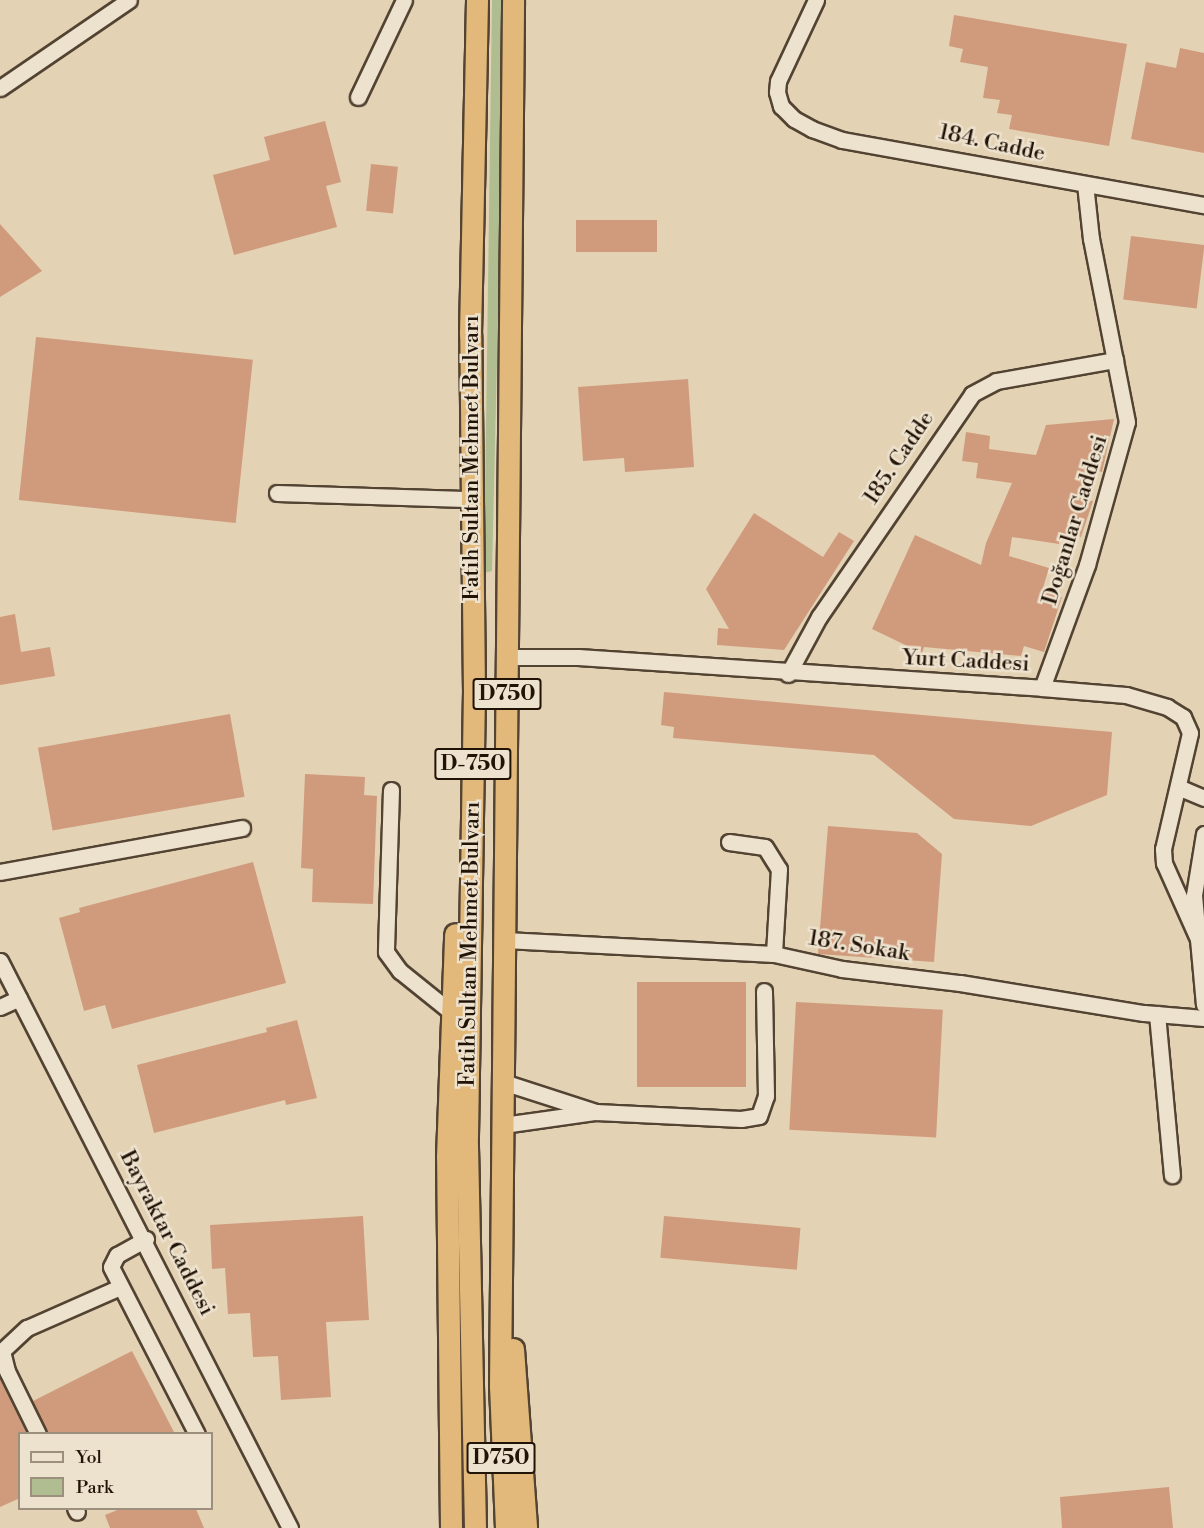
<!DOCTYPE html>
<meta charset="utf-8">
<style>
body{margin:0}
#map{position:relative;width:1204px;height:1528px;overflow:hidden;background:#e4d2b4;font-family:"Libre Bodoni",serif}
div>[style]{position:absolute}
[style*='--x']{left:calc(var(--x)*1px);top:calc(var(--y)*1px);width:calc(var(--w)*1px);rotate:calc(var(--a)*1deg)}
.green>*{inset:0;background:#b0bd90}
.building>*{inset:0;background:#d09b7c;transform-origin:0 0}
.roads{filter:drop-shadow(2px 0 #524332) drop-shadow(-2px 0 #524332) drop-shadow(0 2px #524332) drop-shadow(0 -2px #524332)}
.minor>*{height:15px;margin:-7.5px;padding:0 7.5px;transform-origin:7.5px;border-radius:7.5px;background:#ede2ce}
.highway>*{height:21px;margin:-10.5px;padding:0 10.5px;transform-origin:10.5px;border-radius:10.5px;background:#e2b97a}
span{translate:-50% -50%;white-space:nowrap;text-align:center;line-height:1.15;-webkit-text-stroke:5px #ede2ce;paint-order:stroke}
.shield-label span{padding:2px 4px;background:#ede2ce;border:2px solid;border-radius:4px;-webkit-text-stroke-width:0}
.shield-label{font-size:21px;color:#221307;font-weight:700}
.street-label{font-size:22px;color:#221307}
.legend{position:absolute;left:18px;top:1432px;width:195px;height:78px;box-sizing:border-box;background:#ede2ce;border:2px solid #9c8f7e;margin:0;padding:8px 10px;list-style:none;font-size:18px;color:#221307}
.legend li{display:flex;align-items:center;gap:12px;height:30px}
.legend b{width:30px;border:2px solid #9c8f7e}
</style>
<div id="map">
<div class="green">
<i style="clip-path:polygon(492px 0,502px 0,500px 235px,492px 571px,484px 573px)"></i>
</div>
<div class="building">
<i style="clip-path:polygon(954px 15px,1127px 44px,1109px 146px,1009px 129px,1012px 115px,997px 113px,1000px 100px,983px 98px,988px 67px,960px 62px,963px 49px,949px 46px)"></i>
<i style="clip-path:polygon(1180px 48px,1204px 53px,1204px 153px,1131px 139px,1146px 62px,1176px 68px)"></i>
<i style="clip-path:polygon(325px 121px,341px 182px,326px 186px,337px 227px,234px 255px,213px 175px,270px 160px,264px 137px)"></i>
<i style="left:371px;top:164px;width:27px;height:47px;rotate:6deg"></i>
<i style="left:576px;top:220px;width:81px;height:32px"></i>
<i style="clip-path:polygon(0 224px,42px 271px,0 297px)"></i>
<i style="left:1131px;top:236px;width:74px;height:64px;rotate:7deg"></i>
<i style="left:36px;top:337px;width:218px;height:164px;rotate:6deg"></i>
<i style="clip-path:polygon(688px 379px,694px 467px,625px 472px,624px 458px,583px 461px,578px 387px)"></i>
<i style="clip-path:polygon(1114px 419px,1102px 472px,1086px 468px,1081px 499px,1093px 501px,1081px 537px,1060px 534px,1059px 544px,1012px 537px,1009px 556px,1049px 568px,1042px 591px,1062px 597px,1044px 652px,1024px 646px,1021px 656px,924px 647px,922px 653px,872px 629px,915px 535px,981px 565px,986px 543px,1012px 483px,976px 478px,978px 463px,962px 461px,966px 432px,990px 436px,989px 449px,1036px 455px,1046px 425px)"></i>
<i style="clip-path:polygon(754px 513px,823px 557px,839px 532px,854px 541px,784px 650px,717px 645px,718px 628px,729px 629px,706px 589px)"></i>
<i style="clip-path:polygon(15px 614px,21px 652px,50px 647px,55px 676px,0 685px,0 617px)"></i>
<i style="clip-path:polygon(664px 692px,1112px 732px,1107px 795px,1031px 826px,954px 819px,874px 755px,673px 738px,674px 727px,661px 725px)"></i>
<i style="left:230px;top:714px;width:84px;height:195px;rotate:80deg"></i>
<i style="clip-path:polygon(305px 774px,365px 777px,364px 795px,377px 796px,373px 904px,312px 902px,313px 869px,301px 868px)"></i>
<i style="clip-path:polygon(828px 826px,917px 833px,942px 854px,934px 962px,818px 954px)"></i>
<i style="clip-path:polygon(253px 862px,286px 983px,112px 1029px,105px 1005px,84px 1011px,59px 918px,80px 912px,79px 908px)"></i>
<i style="left:746px;top:982px;width:105px;height:109px;rotate:90deg"></i>
<i style="left:796px;top:1002px;width:147px;height:128px;rotate:3deg"></i>
<i style="clip-path:polygon(297px 1020px,317px 1098px,286px 1105px,285px 1100px,154px 1133px,137px 1065px,267px 1032px,266px 1028px)"></i>
<i style="clip-path:polygon(363px 1216px,369px 1320px,326px 1322px,331px 1397px,281px 1400px,278px 1356px,253px 1357px,250px 1313px,228px 1314px,225px 1268px,212px 1269px,210px 1225px)"></i>
<i style="left:664px;top:1216px;width:137px;height:42px;rotate:5deg"></i>
<i style="clip-path:polygon(132px 1351px,175px 1434px,48px 1434px,33px 1401px)"></i>
<i style="clip-path:polygon(0 1379px,27px 1434px,20px 1434px,20px 1498px,0 1507px)"></i>
<i style="clip-path:polygon(1169px 1487px,1173px 1528px,1062px 1528px,1060px 1497px)"></i>
<i style="clip-path:polygon(120px 1509px,196px 1509px,204px 1528px,110px 1528px,105px 1515px)"></i>
</div>
<div class="roads">
<div class="minor">
<i style="--x:816;--y:0;--w:89;--a:115.1"></i>
<i style="--x:778;--y:81;--w:11;--a:95"></i>
<i style="--x:777;--y:92;--w:15;--a:74"></i>
<i style="--x:781;--y:106;--w:18;--a:45"></i>
<i style="--x:794;--y:119;--w:21;--a:29"></i>
<i style="--x:812;--y:129;--w:32;--a:20"></i>
<i style="--x:842;--y:140;--w:368;--a:10.2"></i>
<i style="--x:0;--y:88;--w:156;--a:-34.3"></i>
<i style="--x:358;--y:97;--w:107;--a:-64.6"></i>
<i style="--x:277;--y:493;--w:196;--a:1.8"></i>
<i style="--x:507;--y:657;--w:71;--a:0"></i>
<i style="--x:578;--y:657;--w:465;--a:3.8"></i>
<i style="--x:1042;--y:688;--w:84;--a:4.8"></i>
<i style="--x:1126;--y:695;--w:43;--a:16.3"></i>
<i style="--x:1167;--y:707;--w:19;--a:32"></i>
<i style="--x:1183;--y:717;--w:17;--a:66"></i>
<i style="--x:1190;--y:733;--w:119;--a:103.1"></i>
<i style="--x:1163;--y:849;--w:14;--a:86"></i>
<i style="--x:1164;--y:863;--w:83;--a:65.9"></i>
<i style="--x:788;--y:674;--w:65;--a:-61.5"></i>
<i style="--x:819;--y:617;--w:270;--a:-55.5"></i>
<i style="--x:972;--y:394;--w:27;--a:-28"></i>
<i style="--x:996;--y:381;--w:121;--a:-10"></i>
<i style="--x:1042;--y:688;--w:131;--a:-69.9"></i>
<i style="--x:1087;--y:565;--w:148;--a:-74.4"></i>
<i style="--x:1127;--y:422;--w:187;--a:-101.1"></i>
<i style="--x:1091;--y:239;--w:55;--a:-96.2"></i>
<i style="--x:1178;--y:787;--w:28;--a:23"></i>
<i style="--x:391;--y:790;--w:162;--a:91.8"></i>
<i style="--x:386;--y:952;--w:24;--a:54"></i>
<i style="--x:400;--y:971;--w:65;--a:38.8"></i>
<i style="--x:1204;--y:834;--w:62;--a:99.3"></i>
<i style="--x:1194;--y:895;--w:110;--a:84.8"></i>
<i style="--x:729;--y:842;--w:36;--a:8"></i>
<i style="--x:765;--y:847;--w:26;--a:58"></i>
<i style="--x:779;--y:869;--w:85;--a:93.4"></i>
<i style="--x:0;--y:872;--w:246;--a:-10.3"></i>
<i style="--x:505;--y:940;--w:269;--a:3"></i>
<i style="--x:774;--y:954;--w:70;--a:12.4"></i>
<i style="--x:842;--y:969;--w:119;--a:6.8"></i>
<i style="--x:960;--y:983;--w:186;--a:9.3"></i>
<i style="--x:1144;--y:1013;--w:60;--a:4.8"></i>
<i style="--x:0;--y:961;--w:637;--a:62.91"></i>
<i style="--x:0;--y:1007;--w:21;--a:-25"></i>
<i style="--x:1157;--y:1014;--w:162;--a:84.7"></i>
<i style="--x:503;--y:1082;--w:98;--a:17.9"></i>
<i style="--x:503;--y:1125;--w:94;--a:-8"></i>
<i style="--x:596;--y:1112;--w:145;--a:2.8"></i>
<i style="--x:741;--y:1119;--w:18;--a:-9"></i>
<i style="--x:759;--y:1116;--w:21;--a:-71"></i>
<i style="--x:766;--y:1096;--w:105;--a:-91.1"></i>
<i style="--x:146;--y:1239;--w:33;--a:151"></i>
<i style="--x:117;--y:1255;--w:13;--a:117"></i>
<i style="--x:111;--y:1267;--w:188;--a:62.8"></i>
<i style="--x:38;--y:1434;--w:70;--a:-116.2"></i>
<i style="--x:7;--y:1371;--w:21;--a:-104"></i>
<i style="--x:2;--y:1351;--w:34;--a:-43"></i>
<i style="--x:27;--y:1328;--w:102;--a:-23.8"></i>
<i style="--x:75;--y:1508;--w:4;--a:63"></i>
</div>
<div class="highway">
<i style="--x:513;--y:1349;--w:179;--a:85.8"></i>
<i style="--x:451;--y:1528;--w:371;--a:-90.6"></i>
<i style="--x:447;--y:1157;--w:223;--a:-87.9"></i>
<i style="--x:475;--y:1528;--w:392;--a:-91.2"></i>
<i style="--x:467;--y:1136;--w:444;--a:-89.1"></i>
<i style="--x:474;--y:692;--w:358;--a:-90.6"></i>
<i style="--x:470;--y:334;--w:334;--a:-88.8"></i>
<i style="--x:506;--y:1528;--w:141;--a:-92.4"></i>
<i style="--x:500;--y:1387;--w:1387;--a:-89.46"></i>
</div>
</div>
<div class="shield-label">
<span style="left:507px;top:694px">D750</span>
<span style="left:473px;top:764px">D-750</span>
<span style="left:501px;top:1458px">D750</span>
</div>
<div class="street-label">
<span style="left:992px;top:143px;rotate:12deg">184. Cadde</span>
<span style="left:472px;top:458px;rotate:-90deg">Fatih Sultan Mehmet Bulvarı</span>
<span style="left:899px;top:458px;rotate:-56deg">185. Cadde</span>
<span style="left:1075px;top:520px;rotate:-73deg">Doğanlar Caddesi</span>
<span style="left:966px;top:661px;rotate:3deg">Yurt Caddesi</span>
<span style="left:470px;top:944px;rotate:-89deg">Fatih Sultan Mehmet Bulvarı</span>
<span style="left:859px;top:946px;rotate:9deg">187. Sokak</span>
<span style="left:167px;top:1233px;rotate:63deg">Bayraktar Caddesi</span>
</div>
<ul class="legend">
<li><b style="height:8px;background:#ede2ce"></b>Yol</li>
<li><b style="height:16px;background:#b0bd90"></b>Park</li>
</ul>
</div>
